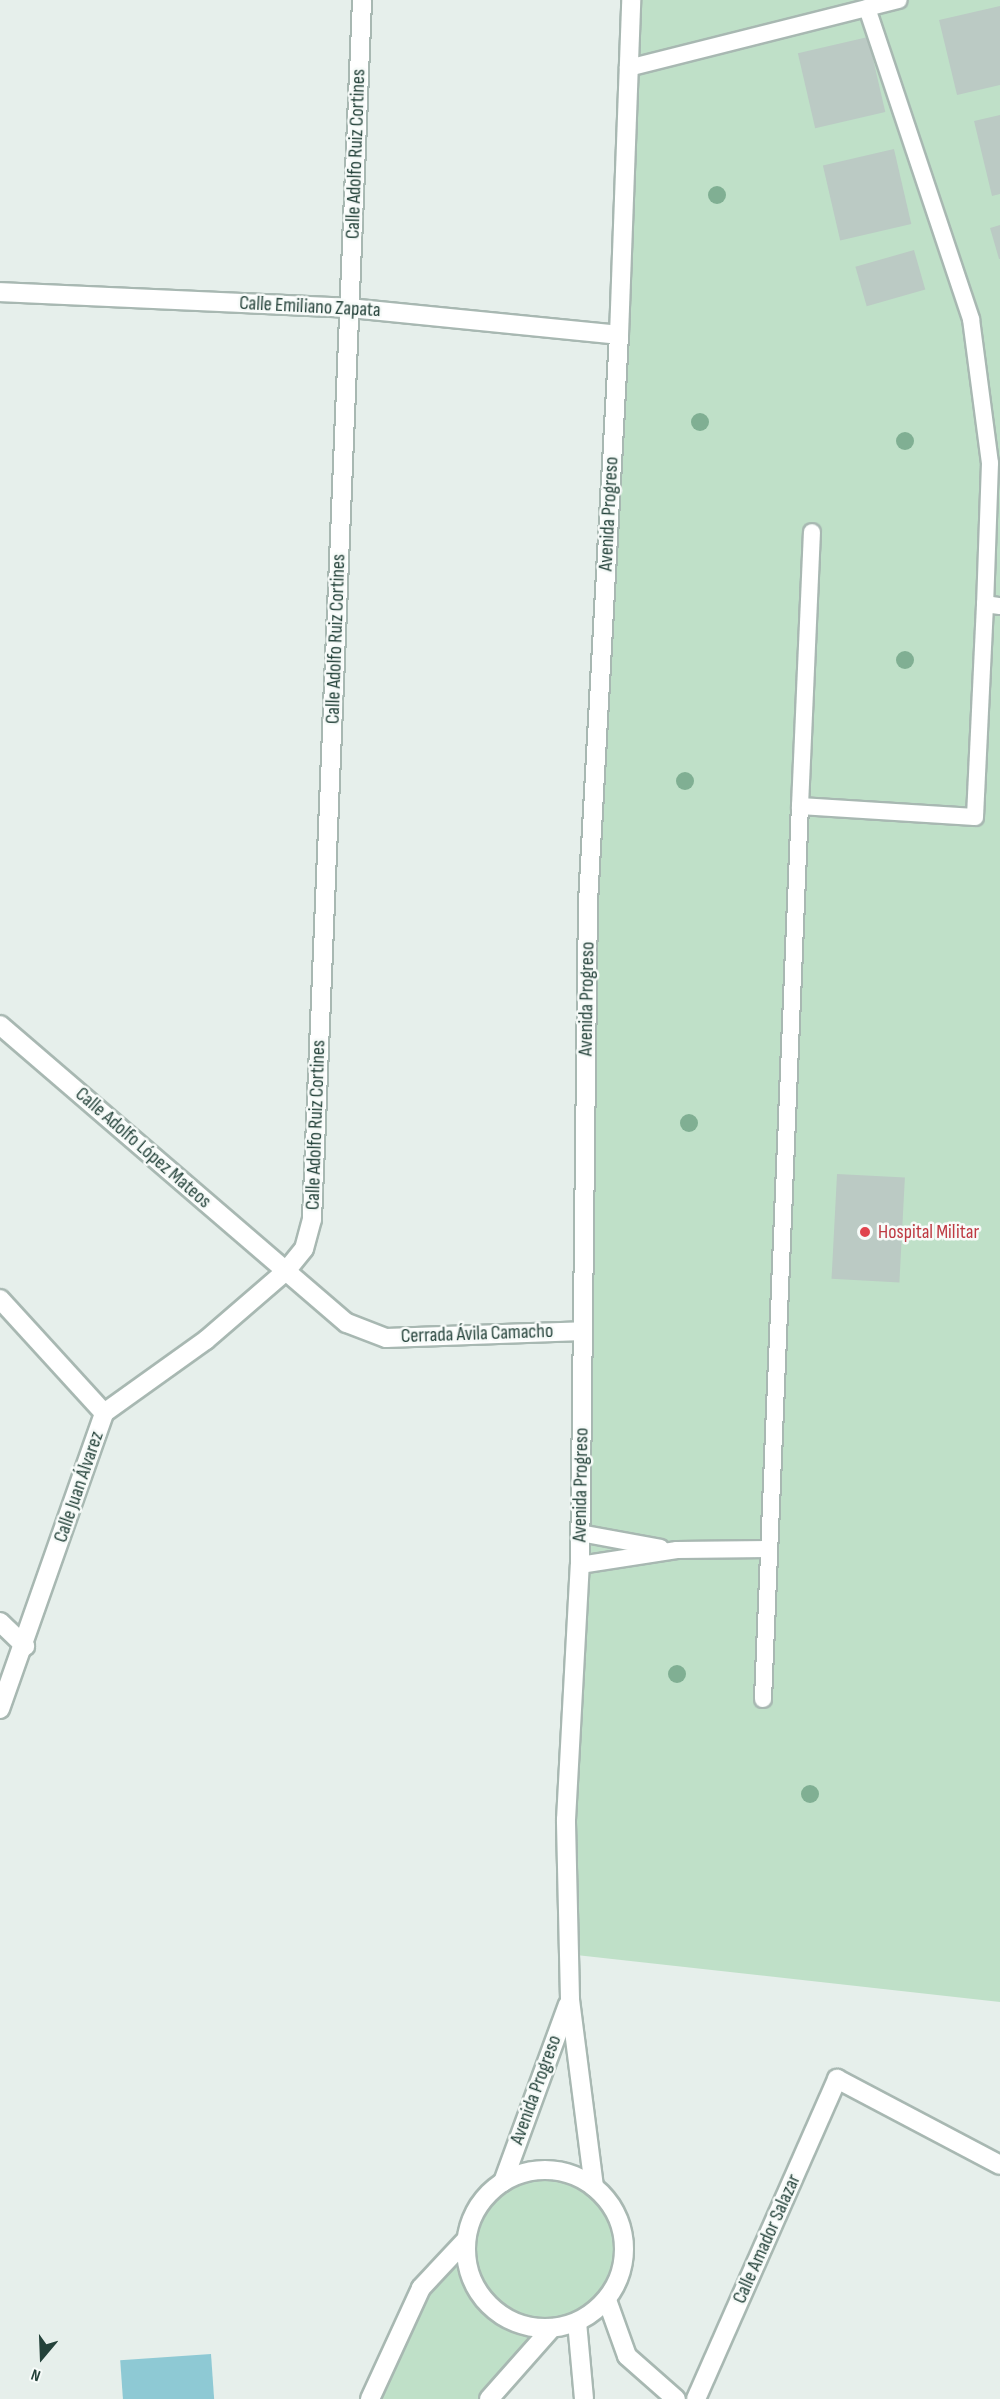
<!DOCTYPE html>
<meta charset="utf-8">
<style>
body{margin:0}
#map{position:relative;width:1000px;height:2399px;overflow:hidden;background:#e6efeb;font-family:"Sofia Sans Condensed",sans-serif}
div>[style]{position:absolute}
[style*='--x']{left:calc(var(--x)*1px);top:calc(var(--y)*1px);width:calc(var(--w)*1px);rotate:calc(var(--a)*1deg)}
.green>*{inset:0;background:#bfe0c8}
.water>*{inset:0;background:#8ec9d4;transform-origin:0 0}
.building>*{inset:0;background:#bbcac4;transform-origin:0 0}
.roads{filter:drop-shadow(2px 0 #a8b8b2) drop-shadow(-2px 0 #a8b8b2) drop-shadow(0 2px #a8b8b2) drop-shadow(0 -2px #a8b8b2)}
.service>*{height:16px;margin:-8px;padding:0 8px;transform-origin:8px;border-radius:8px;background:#fff}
.minor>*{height:18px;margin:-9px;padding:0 9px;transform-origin:9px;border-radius:9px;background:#fff}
.tertiary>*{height:18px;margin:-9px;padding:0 9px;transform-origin:9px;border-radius:9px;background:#fff}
.tertiary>.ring{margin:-9px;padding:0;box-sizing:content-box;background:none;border:18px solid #fff;border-radius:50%}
.trees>*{width:18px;height:18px;margin:-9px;border-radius:50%;background:#80af93}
.dots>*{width:16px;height:16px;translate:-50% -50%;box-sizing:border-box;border:3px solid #f7fbf9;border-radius:50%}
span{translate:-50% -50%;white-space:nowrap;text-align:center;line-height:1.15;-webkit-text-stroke:5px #f7fbf9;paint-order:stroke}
.street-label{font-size:20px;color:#24423a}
.health-label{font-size:20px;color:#be3a42}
.left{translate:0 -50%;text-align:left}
.north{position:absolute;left:12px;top:2327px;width:60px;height:60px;-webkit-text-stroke:4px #f7fbf9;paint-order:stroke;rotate:199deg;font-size:16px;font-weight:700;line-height:24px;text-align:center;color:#24423a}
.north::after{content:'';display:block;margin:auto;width:21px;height:27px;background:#24423a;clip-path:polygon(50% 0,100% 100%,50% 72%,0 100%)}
</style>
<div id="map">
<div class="green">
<i style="clip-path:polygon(633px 0,1000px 0,1000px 2002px,567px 1954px,588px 902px)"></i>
<i style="clip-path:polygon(548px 2169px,571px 2173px,592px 2183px,609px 2199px,621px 2219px,626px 2243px,624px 2268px,614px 2291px,598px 2309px,577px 2322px,551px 2328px,533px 2326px,551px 2329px,489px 2399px,370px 2399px,421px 2288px,467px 2246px,470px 2224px,482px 2201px,501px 2183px,524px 2172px)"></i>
</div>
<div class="water">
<i style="left:211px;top:2354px;width:45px;height:91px;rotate:86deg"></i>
</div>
<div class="building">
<i style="clip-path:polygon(1000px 6px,1000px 85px,957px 95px,939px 20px)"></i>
<i style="left:868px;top:37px;width:77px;height:72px;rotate:77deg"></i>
<i style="clip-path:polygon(1000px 115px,1000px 194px,992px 196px,974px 121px)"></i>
<i style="left:894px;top:149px;width:77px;height:73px;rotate:77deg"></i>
<i style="clip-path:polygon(1000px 225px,1000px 259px,999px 259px,990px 228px)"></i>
<i style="left:914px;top:250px;width:41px;height:61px;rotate:74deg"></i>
<i style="left:837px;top:1174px;width:68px;height:105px;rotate:3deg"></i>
</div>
<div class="roads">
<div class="service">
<i style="--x:867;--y:8;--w:328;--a:71.5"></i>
<i style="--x:971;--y:319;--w:145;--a:82.5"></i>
<i style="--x:990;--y:463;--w:141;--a:92"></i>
<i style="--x:985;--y:604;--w:15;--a:8"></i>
<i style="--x:628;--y:68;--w:279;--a:-14.1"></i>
<i style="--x:800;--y:806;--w:274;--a:-87.5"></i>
<i style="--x:580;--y:1533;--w:82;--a:10.5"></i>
<i style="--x:580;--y:1565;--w:98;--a:-8.8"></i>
<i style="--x:677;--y:1550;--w:92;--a:-0.6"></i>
<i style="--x:763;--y:1699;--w:894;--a:-87.63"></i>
<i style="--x:800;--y:806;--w:175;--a:3.6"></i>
<i style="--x:975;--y:817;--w:213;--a:-87.3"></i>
</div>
<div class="minor">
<i style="--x:0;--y:292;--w:350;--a:2.6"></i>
<i style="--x:350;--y:308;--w:270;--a:5.7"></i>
<i style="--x:0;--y:1025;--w:457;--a:40.7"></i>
<i style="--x:347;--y:1323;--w:42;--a:21"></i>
<i style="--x:386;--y:1338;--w:197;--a:-2"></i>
<i style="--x:0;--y:1299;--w:154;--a:47.6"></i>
<i style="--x:0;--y:1622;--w:35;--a:44"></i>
<i style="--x:0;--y:1709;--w:314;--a:-70.6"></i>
<i style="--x:104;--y:1413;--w:125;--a:-35.6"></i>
<i style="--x:206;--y:1340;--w:106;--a:-40.8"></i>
<i style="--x:286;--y:1271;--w:28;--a:-51"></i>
<i style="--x:304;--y:1249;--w:31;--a:-75"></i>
<i style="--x:312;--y:1219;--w:1220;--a:-87.65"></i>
<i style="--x:607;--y:2300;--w:59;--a:70.3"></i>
<i style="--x:627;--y:2356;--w:65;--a:41.3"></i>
<i style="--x:577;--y:2322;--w:77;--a:84.8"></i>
<i style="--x:696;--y:2399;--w:350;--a:-66.2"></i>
<i style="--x:837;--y:2079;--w:184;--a:27.8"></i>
</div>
<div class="tertiary">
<i class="ring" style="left:466px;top:2170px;width:140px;height:140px"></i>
<i style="--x:503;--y:2182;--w:189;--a:-69.9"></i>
<i style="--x:594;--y:2187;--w:190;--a:-97.3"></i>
<i style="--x:570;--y:1999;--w:179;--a:-91.3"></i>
<i style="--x:566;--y:1820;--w:255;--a:-86.9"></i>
<i style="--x:580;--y:1565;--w:663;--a:-89.31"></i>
<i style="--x:588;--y:902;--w:568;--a:-86.87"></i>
<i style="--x:619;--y:335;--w:335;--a:-87.9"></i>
<i style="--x:370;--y:2399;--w:122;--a:-65.3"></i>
<i style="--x:421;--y:2288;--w:64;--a:-46.9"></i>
<i style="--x:489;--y:2399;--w:94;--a:-48.5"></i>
</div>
</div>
<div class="trees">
<i style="left:717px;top:195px"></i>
<i style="left:700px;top:422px"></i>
<i style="left:905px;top:441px"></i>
<i style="left:905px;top:660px"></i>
<i style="left:685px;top:781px"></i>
<i style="left:689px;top:1123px"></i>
<i style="left:677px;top:1674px"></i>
<i style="left:810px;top:1794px"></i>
</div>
<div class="dots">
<i style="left:865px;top:1232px;background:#e0444e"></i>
</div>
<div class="street-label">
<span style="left:356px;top:154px;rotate:-88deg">Calle Adolfo Ruiz Cortines</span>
<span style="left:310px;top:307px;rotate:3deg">Calle Emiliano Zapata</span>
<span style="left:609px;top:514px;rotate:-87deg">Avenida Progreso</span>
<span style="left:336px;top:639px;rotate:-88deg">Calle Adolfo Ruiz Cortines</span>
<span style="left:587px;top:999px;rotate:-89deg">Avenida Progreso</span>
<span style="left:316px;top:1125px;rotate:-88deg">Calle Adolfo Ruiz Cortines</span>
<span style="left:143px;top:1148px;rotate:41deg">Calle Adolfo López Mateos</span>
<span style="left:477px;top:1334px;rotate:-2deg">Cerrada Ávila Camacho</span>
<span style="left:581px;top:1485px;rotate:-89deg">Avenida Progreso</span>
<span style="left:79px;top:1487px;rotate:-71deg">Calle Juan Álvarez</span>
<span style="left:536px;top:2090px;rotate:-70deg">Avenida Progreso</span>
<span style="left:767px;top:2239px;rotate:-66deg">Calle Amador Salazar</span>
</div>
<div class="health-label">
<span class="left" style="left:878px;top:1232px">Hospital Militar</span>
</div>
<div class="north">N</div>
</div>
